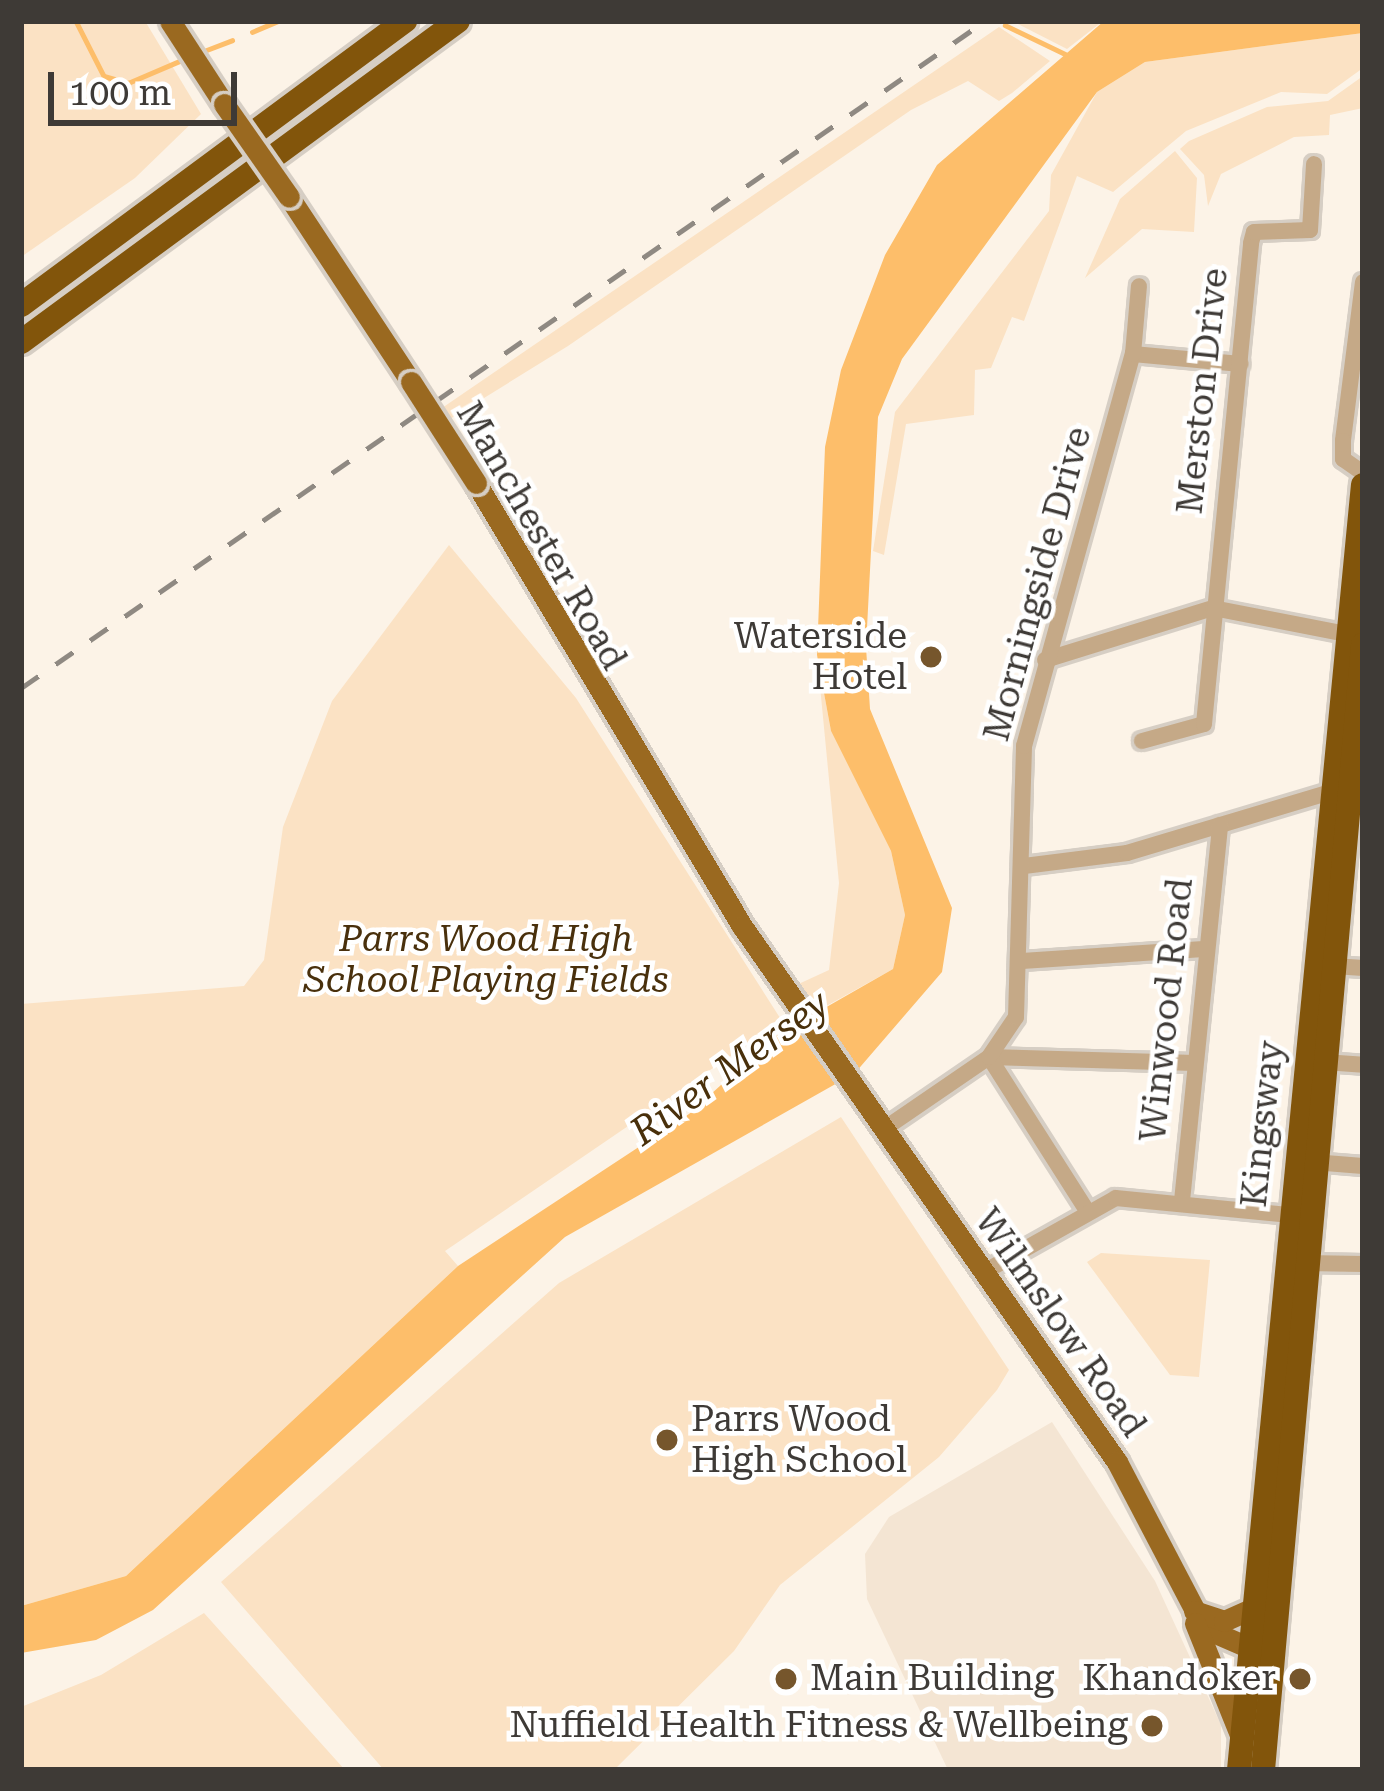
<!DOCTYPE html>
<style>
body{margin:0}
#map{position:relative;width:1384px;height:1791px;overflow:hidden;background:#fcf3e7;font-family:"Roboto Serif",serif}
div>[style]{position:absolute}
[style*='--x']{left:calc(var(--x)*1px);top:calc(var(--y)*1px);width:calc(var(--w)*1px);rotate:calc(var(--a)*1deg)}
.built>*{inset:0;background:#f4e5d3}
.green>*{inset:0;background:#fbe2c4}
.water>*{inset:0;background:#fdbe6a}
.stream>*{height:4.5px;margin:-2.25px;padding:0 2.25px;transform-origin:2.25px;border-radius:2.25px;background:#fdbe6a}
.roads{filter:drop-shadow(3px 0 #d6cec4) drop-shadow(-3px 0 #d6cec4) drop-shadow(0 3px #d6cec4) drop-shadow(0 -3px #d6cec4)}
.minor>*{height:16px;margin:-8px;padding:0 8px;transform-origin:8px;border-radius:8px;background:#c5a987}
.major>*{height:21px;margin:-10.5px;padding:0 10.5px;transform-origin:10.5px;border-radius:10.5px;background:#9a6920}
.highway>*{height:24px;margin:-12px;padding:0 12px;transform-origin:12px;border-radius:12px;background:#82550b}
.rail>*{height:4.5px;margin-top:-2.25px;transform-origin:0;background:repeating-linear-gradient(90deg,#8f8982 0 21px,transparent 0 42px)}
.bridges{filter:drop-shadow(3px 0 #d6cec4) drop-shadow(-3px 0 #d6cec4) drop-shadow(0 3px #d6cec4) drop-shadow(0 -3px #d6cec4)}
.major-bridge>*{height:21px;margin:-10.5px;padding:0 10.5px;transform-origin:10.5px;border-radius:10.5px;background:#9a6920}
.dots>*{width:33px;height:33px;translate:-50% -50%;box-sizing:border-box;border:6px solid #fff;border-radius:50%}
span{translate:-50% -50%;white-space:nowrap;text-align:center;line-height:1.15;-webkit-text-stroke:9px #fff;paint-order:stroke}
.street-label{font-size:36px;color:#3e3a36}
.poi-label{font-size:36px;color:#3e3a36}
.right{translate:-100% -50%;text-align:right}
.left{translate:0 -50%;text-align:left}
.park-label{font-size:36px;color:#49300c;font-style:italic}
.water-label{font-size:39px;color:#49300b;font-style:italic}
.frame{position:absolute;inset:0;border:24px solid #3e3a36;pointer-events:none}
.scale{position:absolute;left:48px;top:72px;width:189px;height:54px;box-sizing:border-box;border:6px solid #3e3a36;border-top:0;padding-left:15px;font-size:36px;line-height:42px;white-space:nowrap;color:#3e3a36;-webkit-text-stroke:9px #fff;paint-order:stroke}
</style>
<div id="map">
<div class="built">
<i style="clip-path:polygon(1052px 1422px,1155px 1581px,1221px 1725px,1221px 1770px,948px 1770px,867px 1599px,865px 1554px,889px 1517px)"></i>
</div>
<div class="green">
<i style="clip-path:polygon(21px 21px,145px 21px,201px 114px,135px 178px,21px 257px)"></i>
<i style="clip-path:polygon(1012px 21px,1103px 21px,1067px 49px)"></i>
<i style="clip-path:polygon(999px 27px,1050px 61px,1012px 93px,999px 101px,968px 81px,911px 110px,568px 346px,450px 419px,442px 408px)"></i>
<i style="clip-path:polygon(1363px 33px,1363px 68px,1327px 94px,1281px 92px,1186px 131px,1113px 192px,1077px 176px,1024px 321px,1012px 317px,991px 368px,975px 370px,974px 415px,906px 424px,884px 555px,873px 551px,895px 412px,1049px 211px,1051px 175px,1097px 92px,1145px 62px)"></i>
<i style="clip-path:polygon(1363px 76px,1363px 108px,1330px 115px,1329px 135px,1294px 137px,1221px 174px,1208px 206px,1204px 175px,1180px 149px,1189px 141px,1267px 107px,1328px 101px)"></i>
<i style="clip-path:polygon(1175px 151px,1197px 178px,1194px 232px,1142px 229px,1085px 278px,1120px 199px)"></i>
<i style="clip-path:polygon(449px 545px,576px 698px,782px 1021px,445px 1251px,458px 1266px,126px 1576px,21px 1606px,21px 1004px,244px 986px,264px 960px,283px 827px,332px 701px)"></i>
<i style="clip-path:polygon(817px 655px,831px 731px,891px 851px,905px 915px,893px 969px,812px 1014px,792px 987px,829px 970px,839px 883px)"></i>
<i style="clip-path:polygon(841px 1117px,1009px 1370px,997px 1390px,939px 1457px,780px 1585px,734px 1651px,614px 1770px,384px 1770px,221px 1582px,559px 1283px)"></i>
<i style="clip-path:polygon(1101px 1253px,1210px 1260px,1199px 1377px,1170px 1375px,1087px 1262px)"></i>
<i style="clip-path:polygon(204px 1613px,345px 1770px,21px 1770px,21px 1707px,101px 1675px)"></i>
</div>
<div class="water">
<i style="clip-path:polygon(1104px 21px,1363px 21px,1363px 33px,1145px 62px,1097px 92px,902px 359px,878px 417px,866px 647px,870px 709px,952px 908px,942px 972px,855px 1073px,565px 1237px,153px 1610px,96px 1640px,21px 1653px,21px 1606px,126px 1576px,458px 1266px,689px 1114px,774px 1037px,893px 969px,905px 915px,891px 851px,831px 731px,817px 655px,825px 447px,841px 370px,885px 255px,937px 165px)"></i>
</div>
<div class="stream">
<i style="--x:76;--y:21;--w:62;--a:63"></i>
<i style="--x:104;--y:76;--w:25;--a:16"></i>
<i style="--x:128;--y:83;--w:59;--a:-23.1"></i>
<i style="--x:1005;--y:25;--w:67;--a:25.8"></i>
<i style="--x:252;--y:32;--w:28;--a:-23"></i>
<i style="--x:204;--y:51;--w:30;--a:-21"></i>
</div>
<div class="roads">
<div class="minor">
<i style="--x:1363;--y:282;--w:160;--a:97.2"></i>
<i style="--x:1343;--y:441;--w:18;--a:90"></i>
<i style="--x:1343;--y:459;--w:24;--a:35"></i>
<i style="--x:1133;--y:354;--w:108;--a:5.3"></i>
<i style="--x:1045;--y:660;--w:176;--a:-17.2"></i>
<i style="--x:1213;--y:608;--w:147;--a:11"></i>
<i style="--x:1142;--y:741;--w:64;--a:-15.3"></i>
<i style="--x:1204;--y:724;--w:483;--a:-84.4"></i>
<i style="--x:1251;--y:243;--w:11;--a:-75"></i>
<i style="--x:1254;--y:232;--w:56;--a:-2"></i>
<i style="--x:1310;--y:230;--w:66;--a:-86.5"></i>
<i style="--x:1024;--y:866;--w:104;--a:-7.2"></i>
<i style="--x:1127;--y:853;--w:246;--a:-16.7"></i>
<i style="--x:1022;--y:961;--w:182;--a:-3.8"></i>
<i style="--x:1334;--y:966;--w:29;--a:4"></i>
<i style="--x:989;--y:1057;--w:206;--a:1.7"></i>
<i style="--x:989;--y:1057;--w:177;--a:57.5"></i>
<i style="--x:1324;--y:1062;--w:39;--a:4"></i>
<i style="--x:884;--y:1129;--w:127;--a:-34.4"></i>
<i style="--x:989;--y:1057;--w:48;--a:-56"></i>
<i style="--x:1016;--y:1017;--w:271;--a:-88.3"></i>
<i style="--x:1024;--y:746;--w:407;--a:-74.5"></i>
<i style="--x:1133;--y:354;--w:68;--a:-85"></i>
<i style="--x:1313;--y:1162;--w:50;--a:4.6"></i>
<i style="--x:1182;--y:1201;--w:378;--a:-84.2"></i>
<i style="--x:1305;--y:1263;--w:58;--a:1"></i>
<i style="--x:984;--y:1272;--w:151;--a:-29.3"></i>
<i style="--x:1116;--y:1198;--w:175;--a:5.6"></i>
</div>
<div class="major">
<i style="--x:170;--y:21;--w:99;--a:57"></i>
<i style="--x:289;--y:197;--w:222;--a:56.6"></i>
<i style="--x:476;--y:483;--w:517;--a:59.02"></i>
<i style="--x:742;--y:926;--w:654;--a:55.02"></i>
<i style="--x:1117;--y:1462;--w:187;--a:62.3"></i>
<i style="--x:1204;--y:1628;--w:68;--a:23.5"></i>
<i style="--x:1194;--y:1611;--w:32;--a:18"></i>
<i style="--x:1224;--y:1621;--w:35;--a:-24"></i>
<i style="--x:1195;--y:1623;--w:126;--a:68.1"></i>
</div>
<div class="highway">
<i style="--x:21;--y:305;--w:478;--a:-36.5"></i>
<i style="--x:21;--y:342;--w:542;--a:-36.3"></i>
<i style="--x:1239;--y:1770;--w:1291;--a:-84.49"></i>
<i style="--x:1263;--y:1770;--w:1130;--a:-84.92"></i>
</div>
</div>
<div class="rail">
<i style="--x:21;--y:688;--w:1172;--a:-34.68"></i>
</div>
<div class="bridges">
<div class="major-bridge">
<i style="--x:224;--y:104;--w:113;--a:55"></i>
<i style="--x:411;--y:382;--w:120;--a:57.2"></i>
</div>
</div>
<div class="dots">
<i style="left:931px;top:657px;background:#76562c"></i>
<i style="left:667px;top:1440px;background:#76562c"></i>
<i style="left:786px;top:1679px;background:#76562c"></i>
<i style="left:1300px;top:1679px;background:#76562c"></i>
<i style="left:1152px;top:1726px;background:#76562c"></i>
</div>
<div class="street-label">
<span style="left:1203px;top:391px;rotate:-84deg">Merston Drive</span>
<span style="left:541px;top:536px;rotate:60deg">Manchester Road</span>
<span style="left:1038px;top:584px;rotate:-75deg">Morningside Drive</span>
<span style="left:1167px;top:1010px;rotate:-84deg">Winwood Road</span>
<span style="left:1263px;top:1124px;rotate:-84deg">Kingsway</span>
<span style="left:1060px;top:1323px;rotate:55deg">Wilmslow Road</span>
</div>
<div class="poi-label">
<span class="right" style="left:907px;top:657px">Waterside<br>Hotel</span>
<span class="left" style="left:691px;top:1440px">Parrs Wood<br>High School</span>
<span class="left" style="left:810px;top:1679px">Main Building</span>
<span class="right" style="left:1276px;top:1679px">Khandoker</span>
<span class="right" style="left:1128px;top:1726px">Nuffield Health Fitness &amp; Wellbeing</span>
</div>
<div class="park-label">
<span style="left:486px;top:960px">Parrs Wood High<br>School Playing Fields</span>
</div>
<div class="water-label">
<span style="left:730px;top:1068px;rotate:-36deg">River Mersey</span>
</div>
<div class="frame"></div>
<div class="scale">100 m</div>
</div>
